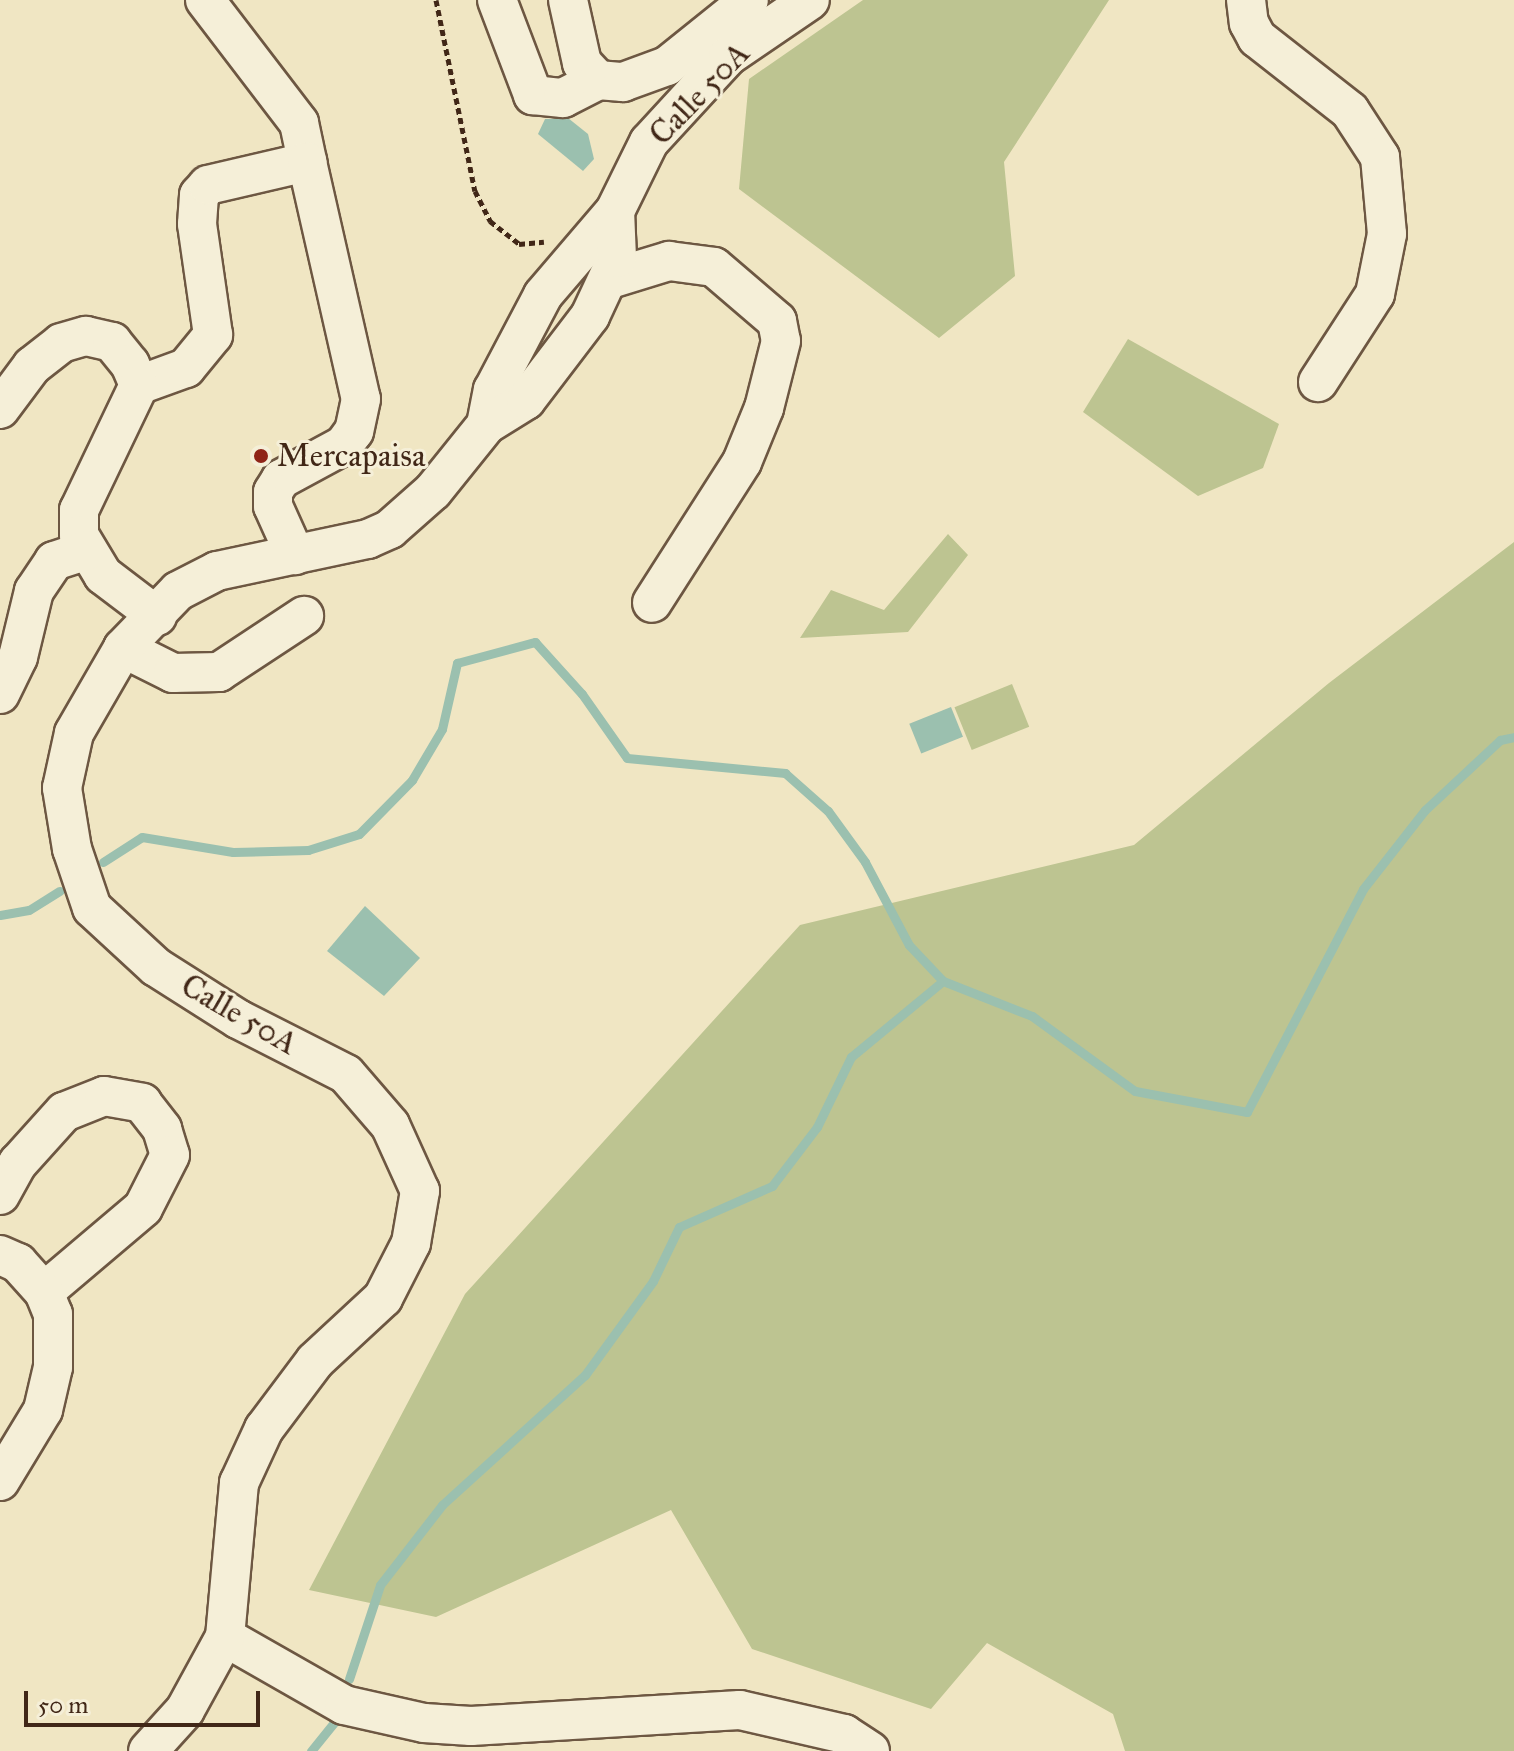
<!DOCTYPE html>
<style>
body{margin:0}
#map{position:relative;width:1514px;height:1751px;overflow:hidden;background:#f0e6c3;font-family:"IM FELL Great Primer",serif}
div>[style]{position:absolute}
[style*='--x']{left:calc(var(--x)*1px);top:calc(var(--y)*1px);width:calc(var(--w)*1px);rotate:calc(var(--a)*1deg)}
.green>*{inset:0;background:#bdc491;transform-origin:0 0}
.water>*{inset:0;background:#9bc0af;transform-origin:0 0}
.stream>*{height:9px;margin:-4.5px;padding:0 4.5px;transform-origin:4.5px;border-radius:4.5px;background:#9bc0af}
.path>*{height:5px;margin-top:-2.5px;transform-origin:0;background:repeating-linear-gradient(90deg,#412717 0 6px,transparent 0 10px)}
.roads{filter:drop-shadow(2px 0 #6d5742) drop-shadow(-2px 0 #6d5742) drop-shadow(0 2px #6d5742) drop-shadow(0 -2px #6d5742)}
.minor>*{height:38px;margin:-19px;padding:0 19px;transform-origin:19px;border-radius:19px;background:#f5efd8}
.dots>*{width:22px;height:22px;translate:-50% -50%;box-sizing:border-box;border:4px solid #f5efd8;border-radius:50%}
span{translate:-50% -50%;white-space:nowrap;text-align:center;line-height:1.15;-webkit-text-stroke:6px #f5efd8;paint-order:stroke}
.street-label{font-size:32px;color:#412717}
.poi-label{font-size:32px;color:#412717}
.left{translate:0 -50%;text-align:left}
.scale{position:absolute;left:24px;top:1691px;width:236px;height:36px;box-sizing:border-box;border:4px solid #412717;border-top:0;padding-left:10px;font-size:24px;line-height:28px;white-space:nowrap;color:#412717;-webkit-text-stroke:6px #f5efd8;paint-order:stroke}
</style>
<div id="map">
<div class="green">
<i style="clip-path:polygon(863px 0,1109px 0,1004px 162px,1015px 276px,939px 338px,739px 189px,749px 79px)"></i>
<i style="clip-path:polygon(1128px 339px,1279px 424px,1263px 468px,1198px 496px,1083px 412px)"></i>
<i style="clip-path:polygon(948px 534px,968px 555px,908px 632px,800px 638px,831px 590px,884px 610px)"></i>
<i style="clip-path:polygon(1514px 542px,1514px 1751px,1125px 1751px,1113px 1714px,987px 1643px,931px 1709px,752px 1649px,671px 1510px,436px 1617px,309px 1590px,465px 1294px,800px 925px,1134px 845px,1329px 683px)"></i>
<i style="left:1012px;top:684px;width:46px;height:62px;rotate:68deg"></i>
</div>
<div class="water">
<i style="clip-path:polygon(568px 118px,588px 134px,594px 159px,583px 171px,538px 134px,545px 119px)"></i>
<i style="left:951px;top:707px;width:32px;height:45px;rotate:68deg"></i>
<i style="clip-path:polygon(365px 906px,420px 958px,384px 996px,327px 951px)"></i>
</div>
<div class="stream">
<i style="--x:103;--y:862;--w:46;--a:-32.7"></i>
<i style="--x:142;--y:837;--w:92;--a:9.4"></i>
<i style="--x:233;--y:852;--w:75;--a:-1.5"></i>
<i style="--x:308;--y:850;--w:53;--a:-17.4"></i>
<i style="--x:359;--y:834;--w:76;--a:-45.5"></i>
<i style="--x:412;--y:780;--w:59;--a:-59.5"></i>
<i style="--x:442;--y:729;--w:68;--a:-77.2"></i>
<i style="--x:457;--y:663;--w:81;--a:-15.1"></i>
<i style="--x:535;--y:642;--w:70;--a:47.9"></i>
<i style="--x:582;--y:694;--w:78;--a:54.9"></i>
<i style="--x:627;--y:758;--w:159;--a:5.4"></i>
<i style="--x:785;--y:773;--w:57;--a:41.5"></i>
<i style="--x:828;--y:811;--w:63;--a:54"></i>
<i style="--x:865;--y:862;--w:94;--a:62.1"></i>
<i style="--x:909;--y:945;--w:50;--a:46.6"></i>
<i style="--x:0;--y:915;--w:29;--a:-10"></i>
<i style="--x:29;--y:910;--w:36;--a:-32"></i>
<i style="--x:349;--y:1679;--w:99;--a:-71.7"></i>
<i style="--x:380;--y:1585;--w:101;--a:-52.2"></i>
<i style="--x:442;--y:1505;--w:193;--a:-42.3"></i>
<i style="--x:585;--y:1375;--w:116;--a:-54.1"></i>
<i style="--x:653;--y:1281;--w:60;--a:-64.3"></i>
<i style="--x:679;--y:1227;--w:102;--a:-23.8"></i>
<i style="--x:772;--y:1186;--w:74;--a:-52.7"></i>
<i style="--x:817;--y:1127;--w:78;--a:-64.1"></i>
<i style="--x:851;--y:1057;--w:119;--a:-39.6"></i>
<i style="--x:943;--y:981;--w:96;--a:21.5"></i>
<i style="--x:1032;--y:1016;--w:127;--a:36.1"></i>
<i style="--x:1135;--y:1091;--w:114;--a:10.6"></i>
<i style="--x:1247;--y:1112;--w:251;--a:-62.5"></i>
<i style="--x:1363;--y:889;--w:100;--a:-51.9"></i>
<i style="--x:1425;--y:810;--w:103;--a:-43"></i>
<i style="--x:1500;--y:740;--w:14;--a:-12"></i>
<i style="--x:311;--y:1751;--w:40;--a:-51"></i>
</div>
<div class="path">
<i style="--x:436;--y:0;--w:195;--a:78.5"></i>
<i style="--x:475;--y:191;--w:34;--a:63"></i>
<i style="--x:490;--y:221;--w:37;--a:38"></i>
<i style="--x:519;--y:244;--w:25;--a:-5"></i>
</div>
<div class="roads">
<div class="minor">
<i style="--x:205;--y:0;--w:155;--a:52.6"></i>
<i style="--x:299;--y:123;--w:40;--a:78"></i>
<i style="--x:497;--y:0;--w:102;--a:69.2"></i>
<i style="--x:533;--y:95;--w:30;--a:6"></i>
<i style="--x:563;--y:98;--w:39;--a:-27"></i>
<i style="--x:568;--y:0;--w:65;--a:77.5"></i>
<i style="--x:582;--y:63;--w:23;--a:47"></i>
<i style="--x:598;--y:80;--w:25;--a:5"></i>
<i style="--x:623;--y:82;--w:47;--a:-20"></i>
<i style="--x:667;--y:66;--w:105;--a:-38.8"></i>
<i style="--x:1246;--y:0;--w:23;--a:83"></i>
<i style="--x:1249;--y:23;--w:17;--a:62"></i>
<i style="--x:1257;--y:38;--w:118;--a:38.1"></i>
<i style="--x:1350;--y:111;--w:55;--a:56.9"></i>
<i style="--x:1380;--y:157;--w:77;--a:84.8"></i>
<i style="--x:1387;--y:234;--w:61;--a:101.3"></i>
<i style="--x:1375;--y:294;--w:105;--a:122.9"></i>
<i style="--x:610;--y:279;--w:62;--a:-17"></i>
<i style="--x:669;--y:261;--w:45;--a:7.6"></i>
<i style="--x:714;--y:267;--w:83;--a:40.6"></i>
<i style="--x:777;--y:321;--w:20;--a:79"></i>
<i style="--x:781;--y:341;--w:69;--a:104.2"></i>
<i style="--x:764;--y:408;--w:58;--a:112.2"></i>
<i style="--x:742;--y:462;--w:167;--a:122.6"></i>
<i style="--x:139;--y:385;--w:50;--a:-19.9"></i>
<i style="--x:186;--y:368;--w:43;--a:-50.7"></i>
<i style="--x:213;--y:335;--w:112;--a:-98.2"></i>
<i style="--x:197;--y:224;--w:29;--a:-86"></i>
<i style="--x:199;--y:195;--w:13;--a:-48"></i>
<i style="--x:208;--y:185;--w:102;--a:-13.1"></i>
<i style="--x:307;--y:162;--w:243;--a:77.2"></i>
<i style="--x:361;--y:399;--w:33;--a:102"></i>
<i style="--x:354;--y:431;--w:17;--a:126"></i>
<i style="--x:344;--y:445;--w:72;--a:151.6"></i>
<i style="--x:281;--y:479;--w:15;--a:122"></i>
<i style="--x:273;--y:492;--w:14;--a:90"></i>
<i style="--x:273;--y:506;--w:54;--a:65.8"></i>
<i style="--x:0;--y:409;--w:54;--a:-53.3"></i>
<i style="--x:32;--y:366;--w:37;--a:-38"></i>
<i style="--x:61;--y:343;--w:26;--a:-16"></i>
<i style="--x:86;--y:336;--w:27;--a:13"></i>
<i style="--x:112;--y:342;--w:28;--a:51"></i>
<i style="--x:130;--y:364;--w:23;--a:67"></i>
<i style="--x:139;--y:385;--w:139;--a:115.6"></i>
<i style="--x:79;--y:510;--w:25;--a:90"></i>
<i style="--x:79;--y:535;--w:47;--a:59"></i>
<i style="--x:103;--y:575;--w:68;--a:37.2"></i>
<i style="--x:486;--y:425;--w:36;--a:-79"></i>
<i style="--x:493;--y:390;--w:107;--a:-62.2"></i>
<i style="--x:543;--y:295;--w:111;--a:-49.4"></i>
<i style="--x:615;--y:211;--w:77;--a:-63.8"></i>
<i style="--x:649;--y:142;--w:117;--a:-47.4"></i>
<i style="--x:728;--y:56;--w:99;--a:-34.3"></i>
<i style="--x:123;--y:648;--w:56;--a:26.6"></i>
<i style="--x:173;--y:673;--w:46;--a:-1.2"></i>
<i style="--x:219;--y:672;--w:102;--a:-33.4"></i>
<i style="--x:0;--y:694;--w:41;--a:-64.1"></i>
<i style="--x:18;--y:657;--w:68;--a:-76.4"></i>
<i style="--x:34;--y:591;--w:36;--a:-56"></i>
<i style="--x:54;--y:561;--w:35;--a:-18"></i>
<i style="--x:0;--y:1195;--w:37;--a:-61"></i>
<i style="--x:18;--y:1163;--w:69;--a:-48"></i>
<i style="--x:64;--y:1112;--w:43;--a:-21.8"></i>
<i style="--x:104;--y:1096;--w:39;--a:10"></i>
<i style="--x:142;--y:1103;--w:33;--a:52"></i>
<i style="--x:162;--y:1129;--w:27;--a:73"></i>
<i style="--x:170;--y:1155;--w:59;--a:117"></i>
<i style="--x:143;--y:1208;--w:130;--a:139.7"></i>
<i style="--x:0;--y:1255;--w:20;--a:24"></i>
<i style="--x:18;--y:1263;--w:39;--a:48"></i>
<i style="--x:44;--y:1292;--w:24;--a:68"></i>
<i style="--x:53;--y:1314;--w:53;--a:90"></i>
<i style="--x:53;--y:1367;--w:44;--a:103.1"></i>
<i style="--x:43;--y:1410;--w:83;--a:121.2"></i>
<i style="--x:225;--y:1637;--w:137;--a:29.7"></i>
<i style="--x:344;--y:1705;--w:82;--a:12.7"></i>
<i style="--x:424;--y:1723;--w:47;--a:3.7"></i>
<i style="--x:471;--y:1726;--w:269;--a:-3.4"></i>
<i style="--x:740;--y:1710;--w:107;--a:13"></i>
<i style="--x:844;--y:1734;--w:31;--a:33"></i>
<i style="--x:148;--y:1751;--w:55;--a:-47.9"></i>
<i style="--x:185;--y:1710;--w:83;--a:-61.3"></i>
<i style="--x:225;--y:1637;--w:155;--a:-84.8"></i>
<i style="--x:239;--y:1483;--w:60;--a:-65.2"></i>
<i style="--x:264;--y:1429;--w:85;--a:-53.1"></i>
<i style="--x:315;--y:1361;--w:93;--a:-42.8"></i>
<i style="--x:383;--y:1298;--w:62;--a:-63"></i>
<i style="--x:411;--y:1243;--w:53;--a:-80.2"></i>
<i style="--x:420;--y:1191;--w:72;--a:-114.4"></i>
<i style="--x:390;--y:1125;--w:67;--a:-130.8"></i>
<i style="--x:346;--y:1074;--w:121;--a:-153"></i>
<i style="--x:238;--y:1019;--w:97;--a:-147.6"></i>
<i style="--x:156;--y:967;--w:87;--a:-137.3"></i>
<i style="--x:92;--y:908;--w:62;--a:-108.7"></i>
<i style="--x:72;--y:849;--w:62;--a:-99.3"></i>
<i style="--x:62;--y:788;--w:56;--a:-77.7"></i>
<i style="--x:74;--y:733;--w:98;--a:-60"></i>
<i style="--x:123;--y:648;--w:79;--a:-46"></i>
<i style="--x:178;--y:591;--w:44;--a:-27.1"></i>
<i style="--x:217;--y:571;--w:154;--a:-12"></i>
<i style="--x:368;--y:539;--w:24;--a:-24"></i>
<i style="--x:390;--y:529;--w:57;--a:-41.5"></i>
<i style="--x:433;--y:491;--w:85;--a:-51.2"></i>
<i style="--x:486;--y:425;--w:47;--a:-32"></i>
<i style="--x:526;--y:400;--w:106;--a:-52.7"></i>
<i style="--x:590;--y:316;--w:64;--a:-65"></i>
<i style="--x:617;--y:258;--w:47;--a:-92.4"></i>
</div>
</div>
<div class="dots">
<i style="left:261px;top:456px;background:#8f2418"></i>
</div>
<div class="street-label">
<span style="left:700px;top:94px;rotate:-46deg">Calle 50A</span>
<span style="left:239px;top:1015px;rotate:30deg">Calle 50A</span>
</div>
<div class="poi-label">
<span class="left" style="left:277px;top:456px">Mercapaisa</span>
</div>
<div class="scale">50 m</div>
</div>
